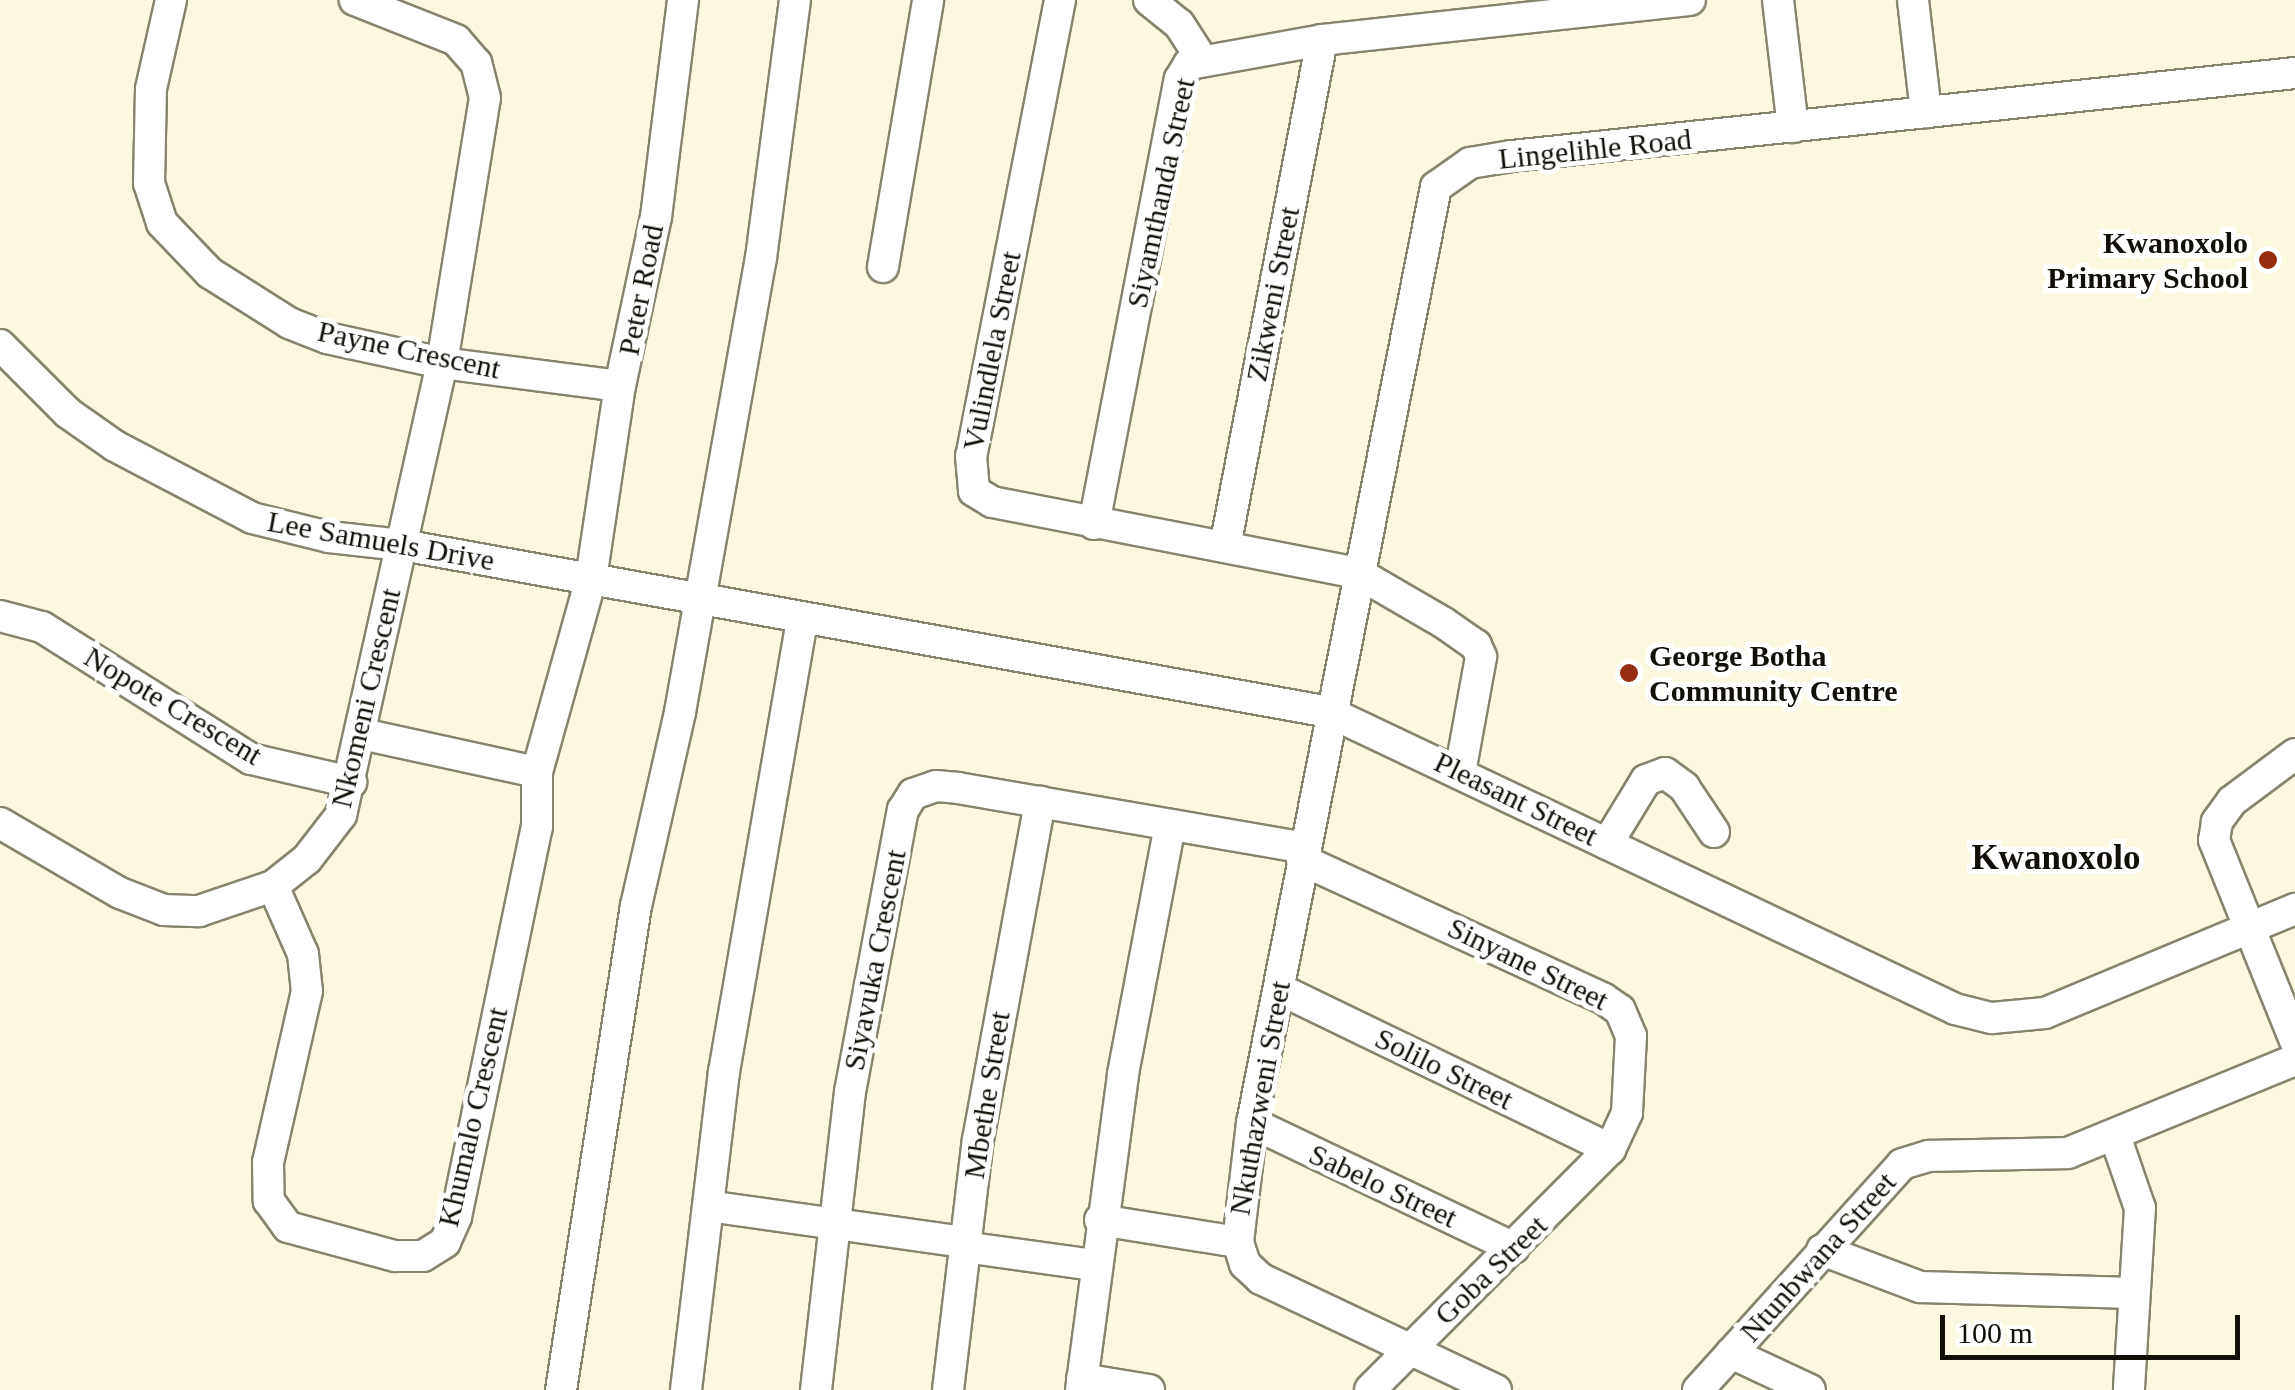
<!DOCTYPE html>
<style>
body{margin:0}
#map{position:relative;width:2295px;height:1390px;overflow:hidden;background:#fcf8e0;font-family:"Times New Roman",serif}
div>[style]{position:absolute}
[style*='--x']{left:calc(var(--x)*1px);top:calc(var(--y)*1px);width:calc(var(--w)*1px);rotate:calc(var(--a)*1deg)}
.roads{filter:drop-shadow(2px 0 #87846e) drop-shadow(-2px 0 #87846e) drop-shadow(0 2px #87846e) drop-shadow(0 -2px #87846e)}
.minor>*{height:30px;margin:-15px;padding:0 15px;transform-origin:15px;border-radius:15px;background:#fff}
.dots>*{width:28px;height:28px;translate:-50% -50%;box-sizing:border-box;border:5px solid #fff;border-radius:50%}
span{translate:-50% -50%;white-space:nowrap;text-align:center;line-height:1.15;-webkit-text-stroke:10px #fff;paint-order:stroke}
.street-label{font-size:30px;color:#110f07}
.poi-label{font-size:30px;color:#110f07;font-weight:700}
.right{translate:-100% -50%;text-align:right}
.left{translate:0 -50%;text-align:left}
.quarter-label{font-size:35px;color:#110f07;font-weight:700}
.scale{position:absolute;left:1940px;top:1315px;width:300px;height:45px;box-sizing:border-box;border:5px solid #110f07;border-top:0;padding-left:12px;font-size:30px;line-height:35px;white-space:nowrap;color:#110f07;-webkit-text-stroke:8px #fff;paint-order:stroke}
</style>
<div id="map">
<div class="roads">
<div class="minor">
<i style="--x:171;--y:0;--w:91;--a:102.7"></i>
<i style="--x:151;--y:89;--w:94;--a:91.2"></i>
<i style="--x:149;--y:183;--w:42;--a:72"></i>
<i style="--x:162;--y:223;--w:69;--a:46.2"></i>
<i style="--x:210;--y:273;--w:93;--a:32.3"></i>
<i style="--x:289;--y:323;--w:41;--a:21.5"></i>
<i style="--x:327;--y:338;--w:118;--a:12.3"></i>
<i style="--x:442;--y:363;--w:179;--a:7.4"></i>
<i style="--x:1060;--y:0;--w:465;--a:101"></i>
<i style="--x:971;--y:456;--w:35;--a:85"></i>
<i style="--x:974;--y:491;--w:21;--a:31"></i>
<i style="--x:992;--y:502;--w:373;--a:11"></i>
<i style="--x:1358;--y:573;--w:99;--a:30.2"></i>
<i style="--x:1444;--y:623;--w:39;--a:35"></i>
<i style="--x:1476;--y:645;--w:13;--a:67"></i>
<i style="--x:1481;--y:657;--w:117;--a:100.3"></i>
<i style="--x:1149;--y:0;--w:38;--a:39"></i>
<i style="--x:1179;--y:24;--w:40;--a:57.1"></i>
<i style="--x:1778;--y:0;--w:128;--a:83.3"></i>
<i style="--x:1913;--y:0;--w:113;--a:83.4"></i>
<i style="--x:883;--y:267;--w:271;--a:-80.4"></i>
<i style="--x:0;--y:345;--w:96;--a:45"></i>
<i style="--x:68;--y:413;--w:57;--a:35.1"></i>
<i style="--x:115;--y:446;--w:155;--a:27.7"></i>
<i style="--x:252;--y:518;--w:79;--a:13.9"></i>
<i style="--x:329;--y:537;--w:73;--a:6.3"></i>
<i style="--x:402;--y:545;--w:942;--a:10.21"></i>
<i style="--x:1329;--y:712;--w:693;--a:25.38"></i>
<i style="--x:1955;--y:1009;--w:38;--a:14"></i>
<i style="--x:1992;--y:1018;--w:53;--a:-5.4"></i>
<i style="--x:2045;--y:1013;--w:271;--a:-22.6"></i>
<i style="--x:1094;--y:524;--w:453;--a:-79.1"></i>
<i style="--x:1180;--y:79;--w:17;--a:-59"></i>
<i style="--x:1189;--y:64;--w:135;--a:-10.2"></i>
<i style="--x:1322;--y:40;--w:370;--a:-6.2"></i>
<i style="--x:1225;--y:547;--w:516;--a:-79.17"></i>
<i style="--x:0;--y:616;--w:43;--a:14.7"></i>
<i style="--x:42;--y:627;--w:247;--a:32.3"></i>
<i style="--x:251;--y:759;--w:103;--a:13"></i>
<i style="--x:362;--y:734;--w:179;--a:12.3"></i>
<i style="--x:2295;--y:754;--w:79;--a:143.3"></i>
<i style="--x:2232;--y:801;--w:26;--a:126"></i>
<i style="--x:2217;--y:822;--w:18;--a:99"></i>
<i style="--x:2214;--y:840;--w:216;--a:68"></i>
<i style="--x:0;--y:823;--w:139;--a:30.3"></i>
<i style="--x:120;--y:893;--w:47;--a:21.1"></i>
<i style="--x:164;--y:910;--w:35;--a:2"></i>
<i style="--x:199;--y:911;--w:78;--a:-18.7"></i>
<i style="--x:273;--y:886;--w:43;--a:-38.5"></i>
<i style="--x:307;--y:859;--w:56;--a:-52.3"></i>
<i style="--x:341;--y:815;--w:463;--a:-77.4"></i>
<i style="--x:442;--y:363;--w:268;--a:-80.8"></i>
<i style="--x:485;--y:98;--w:36;--a:-104"></i>
<i style="--x:476;--y:63;--w:30;--a:-131"></i>
<i style="--x:456;--y:40;--w:109;--a:-158.4"></i>
<i style="--x:1607;--y:844;--w:75;--a:-58.6"></i>
<i style="--x:1646;--y:780;--w:20;--a:-20"></i>
<i style="--x:1665;--y:773;--w:24;--a:36"></i>
<i style="--x:1684;--y:787;--w:54;--a:56.3"></i>
<i style="--x:1302;--y:860;--w:332;--a:24.7"></i>
<i style="--x:1604;--y:999;--w:19;--a:35"></i>
<i style="--x:1620;--y:1010;--w:28;--a:67"></i>
<i style="--x:1631;--y:1036;--w:77;--a:93"></i>
<i style="--x:1627;--y:1113;--w:40;--a:115"></i>
<i style="--x:1610;--y:1149;--w:340;--a:134.9"></i>
<i style="--x:273;--y:886;--w:74;--a:66.2"></i>
<i style="--x:303;--y:954;--w:37;--a:84"></i>
<i style="--x:307;--y:991;--w:175;--a:102.8"></i>
<i style="--x:268;--y:1162;--w:39;--a:89"></i>
<i style="--x:269;--y:1201;--w:32;--a:54"></i>
<i style="--x:288;--y:1227;--w:111;--a:15.2"></i>
<i style="--x:395;--y:1256;--w:28;--a:0"></i>
<i style="--x:423;--y:1256;--w:26;--a:-32"></i>
<i style="--x:445;--y:1242;--w:27;--a:-66"></i>
<i style="--x:456;--y:1217;--w:398;--a:-78.3"></i>
<i style="--x:537;--y:827;--w:55;--a:-90"></i>
<i style="--x:537;--y:772;--w:200;--a:-74.4"></i>
<i style="--x:591;--y:579;--w:195;--a:-81.5"></i>
<i style="--x:620;--y:386;--w:173;--a:-78"></i>
<i style="--x:656;--y:217;--w:219;--a:-82.9"></i>
<i style="--x:1279;--y:989;--w:368;--a:25.8"></i>
<i style="--x:1252;--y:1123;--w:290;--a:25.5"></i>
<i style="--x:2115;--y:1136;--w:76;--a:70.9"></i>
<i style="--x:2140;--y:1208;--w:182;--a:93.5"></i>
<i style="--x:708;--y:1206;--w:259;--a:8"></i>
<i style="--x:1100;--y:1220;--w:140;--a:9.1"></i>
<i style="--x:964;--y:1247;--w:130;--a:7.9"></i>
<i style="--x:1822;--y:1250;--w:105;--a:20.7"></i>
<i style="--x:1920;--y:1287;--w:214;--a:1.6"></i>
<i style="--x:1731;--y:1353;--w:87;--a:25.1"></i>
<i style="--x:1082;--y:1379;--w:68;--a:9.3"></i>
<i style="--x:561;--y:1390;--w:490;--a:-81.2"></i>
<i style="--x:636;--y:906;--w:199;--a:-77.2"></i>
<i style="--x:680;--y:712;--w:461;--a:-79.9"></i>
<i style="--x:761;--y:258;--w:260;--a:-82.5"></i>
<i style="--x:686;--y:1390;--w:320;--a:-83.2"></i>
<i style="--x:724;--y:1072;--w:458;--a:-80.2"></i>
<i style="--x:816;--y:1390;--w:300;--a:-83.5"></i>
<i style="--x:850;--y:1092;--w:287;--a:-79.4"></i>
<i style="--x:903;--y:810;--w:19;--a:-58"></i>
<i style="--x:913;--y:794;--w:24;--a:-19"></i>
<i style="--x:936;--y:786;--w:22;--a:5"></i>
<i style="--x:958;--y:788;--w:351;--a:9.8"></i>
<i style="--x:948;--y:1390;--w:252;--a:-83.2"></i>
<i style="--x:978;--y:1140;--w:344;--a:-79.6"></i>
<i style="--x:1081;--y:1390;--w:319;--a:-82.4"></i>
<i style="--x:1123;--y:1074;--w:252;--a:-79.3"></i>
<i style="--x:1496;--y:1390;--w:260;--a:-154.7"></i>
<i style="--x:1261;--y:1279;--w:22;--a:-137"></i>
<i style="--x:1245;--y:1264;--w:23;--a:-108"></i>
<i style="--x:1238;--y:1242;--w:120;--a:-83.3"></i>
<i style="--x:1252;--y:1123;--w:954;--a:-78.88"></i>
<i style="--x:1436;--y:187;--w:42;--a:-35.2"></i>
<i style="--x:1470;--y:163;--w:43;--a:-9.5"></i>
<i style="--x:1512;--y:156;--w:787;--a:-6.05"></i>
<i style="--x:1698;--y:1390;--w:304;--a:-47.9"></i>
<i style="--x:1902;--y:1164;--w:28;--a:-17"></i>
<i style="--x:1929;--y:1156;--w:139;--a:-1.2"></i>
<i style="--x:2068;--y:1153;--w:245;--a:-22.3"></i>
</div>
</div>
<div class="dots">
<i style="left:2268px;top:260px;background:#952e10"></i>
<i style="left:1629px;top:673px;background:#952e10"></i>
</div>
<div class="street-label">
<span style="left:1595px;top:149px;rotate:-6deg">Lingelihle Road</span>
<span style="left:1161px;top:193px;rotate:-78deg">Siyamthanda Street</span>
<span style="left:641px;top:290px;rotate:-79deg">Peter Road</span>
<span style="left:1273px;top:294px;rotate:-79deg">Zikweni Street</span>
<span style="left:409px;top:350px;rotate:12deg">Payne Crescent</span>
<span style="left:992px;top:351px;rotate:-79deg">Vulindlela Street</span>
<span style="left:381px;top:541px;rotate:10deg">Lee Samuels Drive</span>
<span style="left:366px;top:698px;rotate:-77deg">Nkomeni Crescent</span>
<span style="left:173px;top:706px;rotate:31deg">Nopote Crescent</span>
<span style="left:1516px;top:799px;rotate:26deg">Pleasant Street</span>
<span style="left:875px;top:960px;rotate:-79deg">Siyavuka Crescent</span>
<span style="left:1528px;top:964px;rotate:26deg">Sinyane Street</span>
<span style="left:1444px;top:1069px;rotate:26deg">Solilo Street</span>
<span style="left:987px;top:1095px;rotate:-81deg">Mbethe Street</span>
<span style="left:1260px;top:1098px;rotate:-80deg">Nkuthazweni Street</span>
<span style="left:473px;top:1117px;rotate:-77deg">Khumalo Crescent</span>
<span style="left:1383px;top:1186px;rotate:25deg">Sabelo Street</span>
<span style="left:1818px;top:1257px;rotate:-48deg">Ntunbwana Street</span>
<span style="left:1491px;top:1270px;rotate:-44deg">Goba Street</span>
</div>
<div class="poi-label">
<span class="right" style="left:2248px;top:260px">Kwanoxolo<br>Primary School</span>
<span class="left" style="left:1649px;top:673px">George Botha<br>Community Centre</span>
</div>
<div class="quarter-label">
<span style="left:2056px;top:858px">Kwanoxolo</span>
</div>
<div class="scale">100 m</div>
</div>
